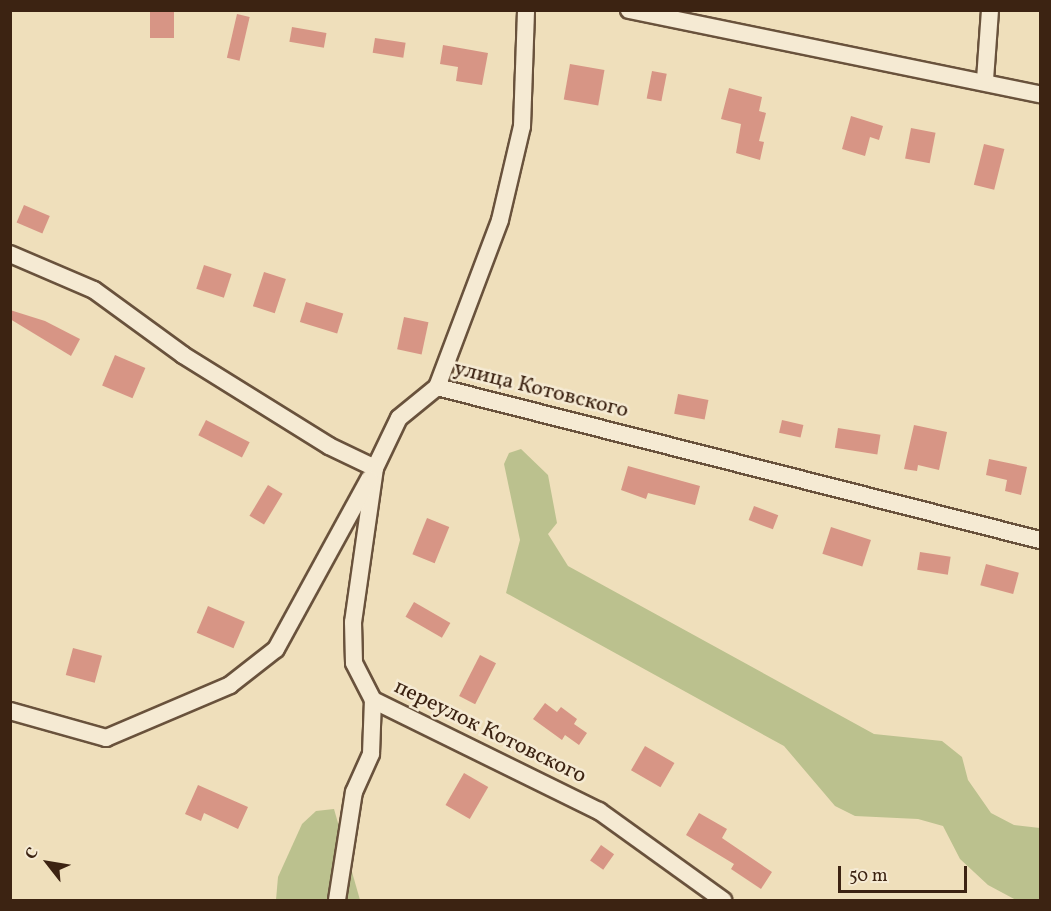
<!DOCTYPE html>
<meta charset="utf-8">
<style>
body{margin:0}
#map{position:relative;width:1051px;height:911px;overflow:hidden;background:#efdfbb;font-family:Vollkorn,serif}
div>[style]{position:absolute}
.green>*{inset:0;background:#bbc18e}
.building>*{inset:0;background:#d79585;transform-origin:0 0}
.roads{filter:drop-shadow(2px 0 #69523c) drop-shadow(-2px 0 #69523c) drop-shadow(0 2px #69523c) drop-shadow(0 -2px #69523c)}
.minor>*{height:16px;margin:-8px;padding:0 8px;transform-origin:8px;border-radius:8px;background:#f5ead3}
span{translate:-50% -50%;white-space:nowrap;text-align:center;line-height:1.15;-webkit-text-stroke:5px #f5ead3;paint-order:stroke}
.street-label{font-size:22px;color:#3c2312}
.frame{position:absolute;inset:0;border:12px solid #3c2312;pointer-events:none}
.north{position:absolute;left:18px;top:833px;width:60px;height:60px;-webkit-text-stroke:4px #f5ead3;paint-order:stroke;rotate:301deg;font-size:16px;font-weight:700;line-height:24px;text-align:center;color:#3c2312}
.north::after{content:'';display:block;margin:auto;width:21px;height:27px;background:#3c2312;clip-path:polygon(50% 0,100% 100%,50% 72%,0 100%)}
.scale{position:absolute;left:838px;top:866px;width:129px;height:27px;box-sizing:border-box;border:3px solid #3c2312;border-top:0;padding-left:8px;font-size:18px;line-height:21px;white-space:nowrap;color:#3c2312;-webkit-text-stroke:4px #f5ead3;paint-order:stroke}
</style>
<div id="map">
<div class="green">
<i style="clip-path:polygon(521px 449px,548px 475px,557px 523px,548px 534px,568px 566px,874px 734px,942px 741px,962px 757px,968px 780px,991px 813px,1014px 825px,1040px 828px,1040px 900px,1016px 900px,988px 885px,960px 859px,943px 826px,918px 819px,855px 816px,835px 806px,784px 746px,506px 593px,520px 540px,504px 464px,509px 453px)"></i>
<i style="clip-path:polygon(334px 809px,360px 900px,276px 900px,278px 877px,302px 824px,316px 811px)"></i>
</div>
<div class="building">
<i style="left:150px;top:10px;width:24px;height:28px"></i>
<i style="left:237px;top:14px;width:13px;height:45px;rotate:13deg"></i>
<i style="left:292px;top:27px;width:35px;height:15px;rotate:10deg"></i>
<i style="left:375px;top:38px;width:31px;height:15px;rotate:9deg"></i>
<i style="clip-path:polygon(443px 45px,488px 53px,482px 85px,456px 81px,458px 67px,440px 64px)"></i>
<i style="left:570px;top:64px;width:35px;height:36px;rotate:10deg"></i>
<i style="left:652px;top:71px;width:15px;height:28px;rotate:11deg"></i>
<i style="clip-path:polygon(729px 88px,762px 97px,759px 111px,766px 113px,759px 141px,764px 142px,760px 160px,736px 153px,741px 124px,721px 119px)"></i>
<i style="clip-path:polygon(851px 116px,883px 126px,879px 140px,870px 137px,865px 156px,842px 149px)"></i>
<i style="left:911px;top:128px;width:25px;height:31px;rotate:11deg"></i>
<i style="left:984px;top:144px;width:21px;height:42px;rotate:14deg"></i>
<i style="left:24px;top:205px;width:28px;height:19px;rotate:23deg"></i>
<i style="left:204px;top:265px;width:29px;height:25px;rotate:18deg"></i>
<i style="left:264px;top:272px;width:23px;height:36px;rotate:18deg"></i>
<i style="left:306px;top:302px;width:39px;height:21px;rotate:17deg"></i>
<i style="clip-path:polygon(10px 310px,45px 321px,80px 339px,71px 356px,10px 319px)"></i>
<i style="left:404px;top:317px;width:25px;height:33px;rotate:12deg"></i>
<i style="left:115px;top:355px;width:33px;height:33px;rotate:23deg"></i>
<i style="left:678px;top:394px;width:31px;height:20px;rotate:11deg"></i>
<i style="left:206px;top:420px;width:49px;height:17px;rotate:27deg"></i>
<i style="left:782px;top:420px;width:22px;height:13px;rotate:13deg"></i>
<i style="clip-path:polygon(914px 425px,947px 432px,939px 470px,918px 465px,917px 471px,904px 469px)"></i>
<i style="left:838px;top:428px;width:43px;height:20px;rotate:9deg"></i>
<i style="clip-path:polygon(989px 459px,1027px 467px,1021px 495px,1005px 491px,1007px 480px,986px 475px)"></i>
<i style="clip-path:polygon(628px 466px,700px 486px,695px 505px,648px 493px,646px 499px,621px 490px)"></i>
<i style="left:268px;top:485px;width:17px;height:36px;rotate:31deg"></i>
<i style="left:754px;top:506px;width:26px;height:15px;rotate:21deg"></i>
<i style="left:427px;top:518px;width:24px;height:39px;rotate:22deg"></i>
<i style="left:831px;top:527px;width:42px;height:28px;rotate:18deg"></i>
<i style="left:920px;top:552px;width:31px;height:18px;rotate:9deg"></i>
<i style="left:986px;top:564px;width:34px;height:22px;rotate:15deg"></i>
<i style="left:414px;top:602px;width:42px;height:17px;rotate:30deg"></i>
<i style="left:208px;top:606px;width:40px;height:29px;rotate:23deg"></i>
<i style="left:73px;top:648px;width:30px;height:28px;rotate:15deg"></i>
<i style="left:480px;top:655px;width:18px;height:46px;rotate:27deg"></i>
<i style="clip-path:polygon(545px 703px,557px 712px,561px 707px,577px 719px,574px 724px,587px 733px,579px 745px,565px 735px,562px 740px,533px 719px)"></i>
<i style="left:645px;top:746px;width:34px;height:28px;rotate:30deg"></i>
<i style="left:464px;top:773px;width:28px;height:37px;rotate:30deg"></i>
<i style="clip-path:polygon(198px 785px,248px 807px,238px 829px,204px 813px,201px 821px,185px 814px)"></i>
<i style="clip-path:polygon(699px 813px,727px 829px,722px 838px,772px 872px,761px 889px,731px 869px,734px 864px,686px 835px)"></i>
<i style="left:601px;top:845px;width:16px;height:19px;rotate:35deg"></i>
</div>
<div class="roads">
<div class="minor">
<i style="left:629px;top:10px;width:419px;rotate:11.6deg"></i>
<i style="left:985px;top:80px;width:70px;rotate:-85.9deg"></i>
<i style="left:10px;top:254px;width:91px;rotate:23.2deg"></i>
<i style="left:94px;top:290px;width:110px;rotate:36.1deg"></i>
<i style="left:183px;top:355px;width:172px;rotate:31.9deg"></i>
<i style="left:329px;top:446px;width:51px;rotate:25.6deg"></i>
<i style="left:375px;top:468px;width:55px;rotate:-64.4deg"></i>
<i style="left:399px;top:418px;width:49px;rotate:-39.2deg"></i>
<i style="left:437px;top:387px;width:622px;rotate:14.24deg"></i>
<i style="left:437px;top:387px;width:178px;rotate:-69.3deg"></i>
<i style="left:500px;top:220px;width:97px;rotate:-76.8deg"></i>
<i style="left:522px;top:126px;width:116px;rotate:-88deg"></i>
<i style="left:375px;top:468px;width:156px;rotate:98.1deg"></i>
<i style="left:353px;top:622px;width:41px;rotate:88.6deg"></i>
<i style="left:354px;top:663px;width:42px;rotate:62.8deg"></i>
<i style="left:373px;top:700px;width:252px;rotate:26.2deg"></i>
<i style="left:599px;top:811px;width:153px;rotate:35.7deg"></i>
<i style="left:10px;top:711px;width:100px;rotate:15.7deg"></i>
<i style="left:106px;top:738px;width:135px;rotate:-23.1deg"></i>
<i style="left:230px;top:685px;width:58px;rotate:-38deg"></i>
<i style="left:276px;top:649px;width:194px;rotate:-61.3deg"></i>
<i style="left:337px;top:900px;width:109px;rotate:-81.1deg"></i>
<i style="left:354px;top:792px;width:42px;rotate:-65.9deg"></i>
<i style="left:371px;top:754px;width:54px;rotate:-87.9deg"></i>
</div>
</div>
<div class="street-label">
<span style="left:541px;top:390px;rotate:14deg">улица Котовского</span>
<span style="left:490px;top:732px;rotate:26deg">переулок Котовского</span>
</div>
<div class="frame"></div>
<div class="north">С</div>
<div class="scale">50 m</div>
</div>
